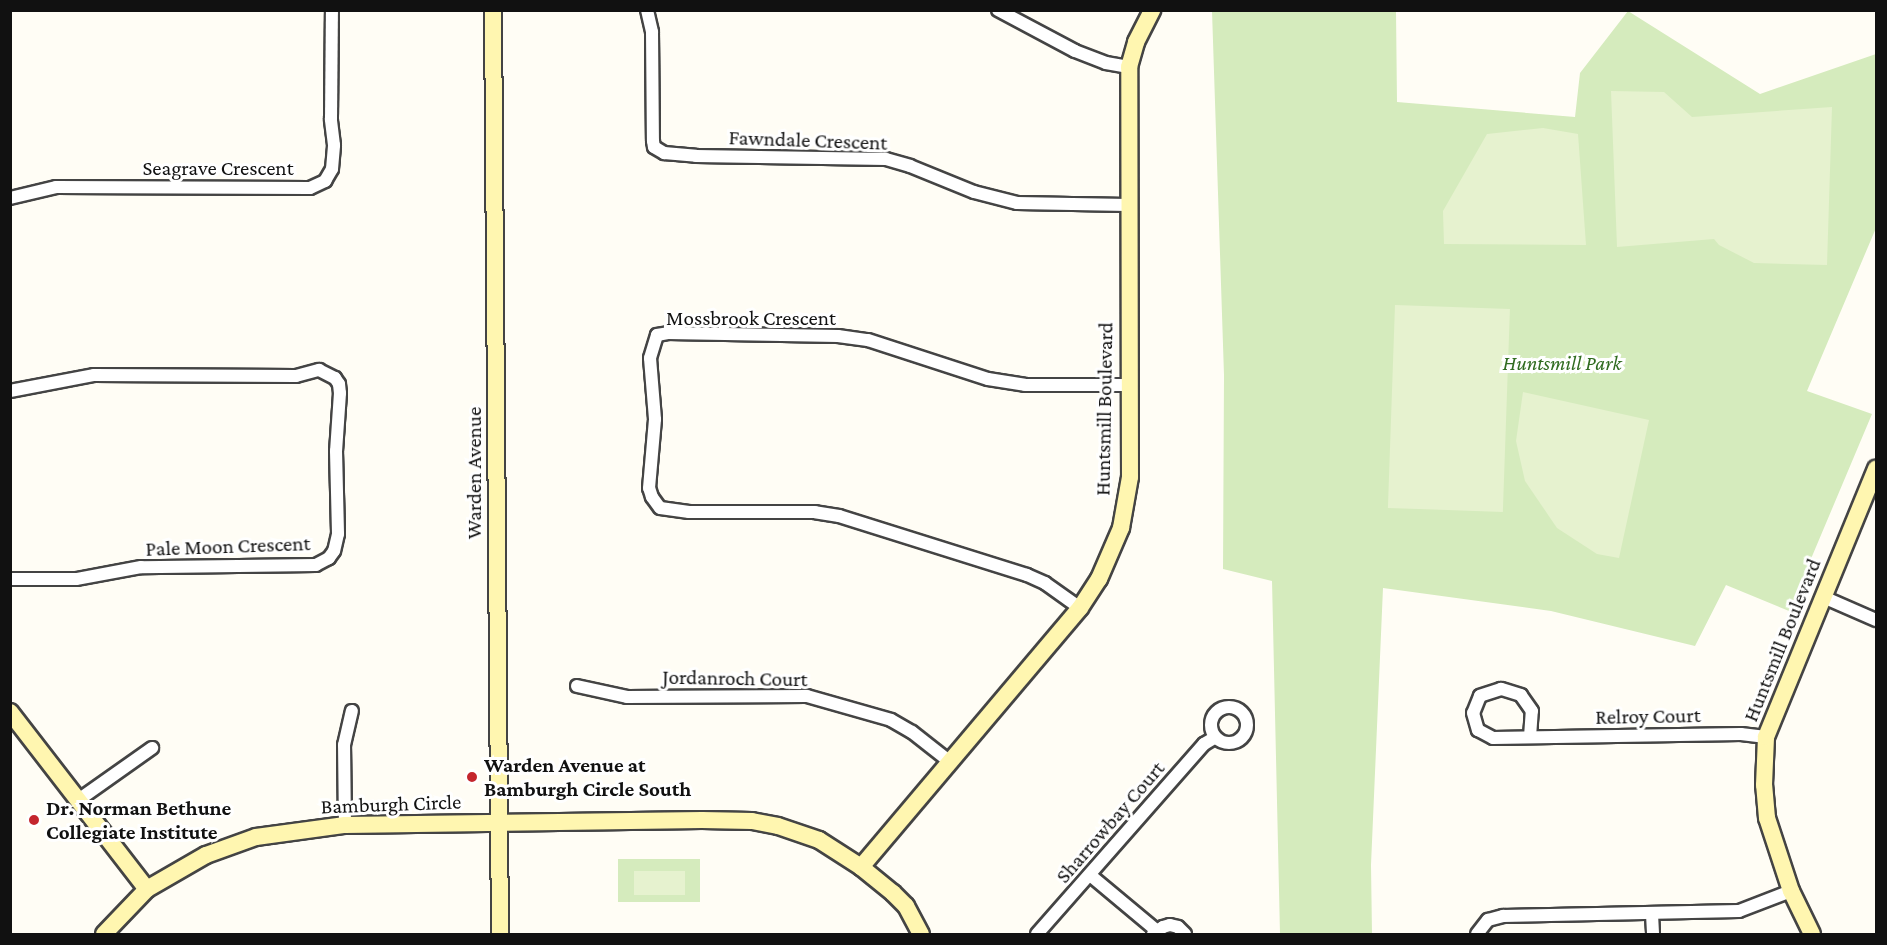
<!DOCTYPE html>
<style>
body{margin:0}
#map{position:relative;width:1887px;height:945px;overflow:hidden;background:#fffdf5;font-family:"Crimson Pro",serif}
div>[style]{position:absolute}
.green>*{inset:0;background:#d5ebbd;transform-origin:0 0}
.pitch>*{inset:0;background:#e6f2cf;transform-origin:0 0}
.roads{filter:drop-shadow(2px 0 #444) drop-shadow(-2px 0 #444) drop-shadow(0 2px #444) drop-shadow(0 -2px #444)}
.street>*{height:12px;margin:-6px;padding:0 6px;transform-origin:6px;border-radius:6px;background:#fff}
.street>.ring{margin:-6px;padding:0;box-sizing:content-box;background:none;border:12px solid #fff;border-radius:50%}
.secondary>*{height:16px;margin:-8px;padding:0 8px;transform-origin:8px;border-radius:8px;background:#fff6b0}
.dots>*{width:16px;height:16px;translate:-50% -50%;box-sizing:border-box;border:3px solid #fff;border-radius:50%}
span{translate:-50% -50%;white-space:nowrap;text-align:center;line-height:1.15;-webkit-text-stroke:6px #fff;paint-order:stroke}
.street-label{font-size:21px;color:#111}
.park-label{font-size:21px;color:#2f6b1f;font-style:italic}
.poi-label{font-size:21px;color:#111;font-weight:700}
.left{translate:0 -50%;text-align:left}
.frame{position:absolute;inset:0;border:12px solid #111;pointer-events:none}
</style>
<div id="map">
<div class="green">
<i style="clip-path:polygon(1212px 11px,1396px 11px,1397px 102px,1575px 117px,1580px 73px,1628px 11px,1760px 94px,1876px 54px,1876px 228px,1807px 391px,1872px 414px,1789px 611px,1726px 585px,1695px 646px,1551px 611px,1383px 588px,1371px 865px,1372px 934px,1280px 934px,1272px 581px,1223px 569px,1224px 375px)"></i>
<i style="left:700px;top:859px;width:43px;height:82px;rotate:90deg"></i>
</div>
<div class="pitch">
<i style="clip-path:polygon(1611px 91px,1664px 92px,1692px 117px,1832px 107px,1827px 265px,1754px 263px,1719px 245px,1714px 239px,1617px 247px)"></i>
<i style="clip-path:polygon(1543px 128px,1578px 134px,1586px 245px,1444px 244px,1443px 211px,1487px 134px)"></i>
<i style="left:1395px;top:305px;width:115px;height:203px;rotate:2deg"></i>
<i style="clip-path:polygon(1523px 392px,1649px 420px,1619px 558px,1597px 554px,1557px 528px,1525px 481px,1516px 441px)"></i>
<i style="left:634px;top:871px;width:51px;height:24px"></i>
</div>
<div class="roads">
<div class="street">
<i style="left:647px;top:10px;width:23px;rotate:77deg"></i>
<i style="left:652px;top:32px;width:109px;rotate:89.5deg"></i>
<i style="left:653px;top:141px;width:6px;rotate:81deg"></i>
<i style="left:654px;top:147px;width:12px;rotate:31deg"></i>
<i style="left:664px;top:153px;width:32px;rotate:5deg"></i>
<i style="left:696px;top:156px;width:190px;rotate:0.9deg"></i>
<i style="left:886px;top:159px;width:25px;rotate:16deg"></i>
<i style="left:910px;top:166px;width:69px;rotate:22.1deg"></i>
<i style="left:974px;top:192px;width:44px;rotate:14.3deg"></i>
<i style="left:1017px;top:203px;width:111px;rotate:1deg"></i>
<i style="left:998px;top:10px;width:87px;rotate:28deg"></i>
<i style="left:1075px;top:51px;width:33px;rotate:21deg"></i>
<i style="left:1106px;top:63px;width:23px;rotate:10deg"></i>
<i style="left:10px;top:198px;width:47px;rotate:-13.4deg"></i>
<i style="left:56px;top:187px;width:254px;rotate:0.2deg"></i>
<i style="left:310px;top:188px;width:17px;rotate:-25deg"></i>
<i style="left:325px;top:181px;width:14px;rotate:-60deg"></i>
<i style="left:332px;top:169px;width:24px;rotate:-85deg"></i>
<i style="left:334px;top:145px;width:26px;rotate:-97deg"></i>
<i style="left:331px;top:119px;width:109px;rotate:-89.5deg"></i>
<i style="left:10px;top:391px;width:86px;rotate:-10.8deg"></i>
<i style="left:94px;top:375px;width:202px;rotate:0.3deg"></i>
<i style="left:296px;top:376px;width:24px;rotate:-15deg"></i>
<i style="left:319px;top:370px;width:18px;rotate:27deg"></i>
<i style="left:335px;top:378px;width:7px;rotate:56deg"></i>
<i style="left:339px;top:384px;width:9px;rotate:84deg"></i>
<i style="left:340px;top:393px;width:58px;rotate:93.9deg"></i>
<i style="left:336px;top:451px;width:83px;rotate:88.6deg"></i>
<i style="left:338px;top:534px;width:17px;rotate:103deg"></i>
<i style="left:334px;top:551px;width:9px;rotate:126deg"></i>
<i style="left:329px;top:558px;width:15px;rotate:152deg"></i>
<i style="left:316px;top:565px;width:175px;rotate:179.3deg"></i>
<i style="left:141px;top:567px;width:66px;rotate:169.5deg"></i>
<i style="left:76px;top:579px;width:66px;rotate:180deg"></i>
<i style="left:1823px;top:597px;width:58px;rotate:23.5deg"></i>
<i style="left:1080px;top:608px;width:43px;rotate:-144.5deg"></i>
<i style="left:1045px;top:583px;width:20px;rotate:-156deg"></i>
<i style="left:1027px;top:575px;width:197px;rotate:-162.6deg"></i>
<i style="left:839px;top:516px;width:24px;rotate:-171deg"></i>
<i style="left:815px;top:512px;width:126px;rotate:180deg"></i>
<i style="left:689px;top:512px;width:29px;rotate:-172deg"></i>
<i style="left:660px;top:508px;width:14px;rotate:-126deg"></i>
<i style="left:652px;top:497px;width:9px;rotate:-108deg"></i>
<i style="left:649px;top:488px;width:69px;rotate:-85deg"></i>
<i style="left:655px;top:419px;width:61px;rotate:-94.7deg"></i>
<i style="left:650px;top:358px;width:24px;rotate:-73deg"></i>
<i style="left:657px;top:335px;width:11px;rotate:-10deg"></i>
<i style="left:668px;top:333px;width:170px;rotate:1deg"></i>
<i style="left:838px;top:336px;width:30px;rotate:8deg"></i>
<i style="left:868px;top:340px;width:126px;rotate:18deg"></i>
<i style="left:988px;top:379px;width:37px;rotate:9deg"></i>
<i style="left:1025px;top:385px;width:105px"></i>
<i style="left:577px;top:686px;width:51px;rotate:12.4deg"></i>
<i style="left:627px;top:697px;width:180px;rotate:-0.3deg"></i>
<i style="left:807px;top:696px;width:87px;rotate:15.9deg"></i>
<i style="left:891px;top:720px;width:24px;rotate:30deg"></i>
<i style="left:912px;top:732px;width:47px;rotate:38.1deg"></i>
<i class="ring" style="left:1211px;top:707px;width:24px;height:24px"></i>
<i style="left:1530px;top:737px;width:26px;rotate:-86deg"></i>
<i style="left:1532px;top:711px;width:19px;rotate:-125deg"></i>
<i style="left:1521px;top:695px;width:21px;rotate:-163deg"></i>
<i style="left:1501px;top:689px;width:22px;rotate:162deg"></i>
<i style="left:1480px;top:696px;width:18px;rotate:112deg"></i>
<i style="left:1473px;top:713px;width:18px;rotate:74deg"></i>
<i style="left:1478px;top:730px;width:17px;rotate:28deg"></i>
<i style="left:1493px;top:738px;width:248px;rotate:-0.9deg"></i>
<i style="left:1741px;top:734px;width:25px;rotate:7deg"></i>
<i style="left:77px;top:801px;width:92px;rotate:-35.2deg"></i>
<i style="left:345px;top:825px;width:80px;rotate:-90.7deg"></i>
<i style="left:344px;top:745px;width:35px;rotate:-77deg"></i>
<i style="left:1090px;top:875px;width:86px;rotate:39.8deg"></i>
<i style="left:1652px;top:914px;width:20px;rotate:87deg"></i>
<i style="left:1037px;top:934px;width:253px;rotate:-48.7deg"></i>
<i style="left:1204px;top:744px;width:12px;rotate:-31deg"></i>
<i style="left:1153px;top:934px;width:12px;rotate:-35deg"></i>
<i style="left:1163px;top:927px;width:7px;rotate:-16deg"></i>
<i style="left:1170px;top:925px;width:8px;rotate:14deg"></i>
<i style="left:1178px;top:927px;width:10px;rotate:45deg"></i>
<i style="left:1477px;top:934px;width:18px;rotate:-52deg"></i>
<i style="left:1488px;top:920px;width:16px;rotate:-15deg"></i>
<i style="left:1503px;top:916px;width:236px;rotate:-1.2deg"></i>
<i style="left:1739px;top:911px;width:56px;rotate:-21deg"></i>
</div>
<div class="secondary">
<i style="left:493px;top:10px;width:924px;rotate:89.57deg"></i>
<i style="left:10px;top:712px;width:224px;rotate:52.3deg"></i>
<i style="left:861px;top:867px;width:339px;rotate:-49.8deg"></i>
<i style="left:1080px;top:608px;width:35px;rotate:-57deg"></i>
<i style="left:1099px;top:579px;width:56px;rotate:-66.7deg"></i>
<i style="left:1121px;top:528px;width:52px;rotate:-80deg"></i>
<i style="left:1130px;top:477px;width:410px;rotate:-90.1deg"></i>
<i style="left:1129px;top:67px;width:26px;rotate:-74deg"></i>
<i style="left:1136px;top:42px;width:36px;rotate:-63deg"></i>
<i style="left:104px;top:934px;width:62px;rotate:-46.3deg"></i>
<i style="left:147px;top:889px;width:68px;rotate:-30deg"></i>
<i style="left:206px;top:855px;width:53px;rotate:-19.8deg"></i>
<i style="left:256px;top:837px;width:90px;rotate:-7.7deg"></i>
<i style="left:345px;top:825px;width:357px;rotate:-0.8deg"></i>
<i style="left:702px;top:820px;width:50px;rotate:1.1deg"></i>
<i style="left:752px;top:821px;width:26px;rotate:11deg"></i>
<i style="left:778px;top:826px;width:43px;rotate:18.9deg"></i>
<i style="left:819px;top:840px;width:50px;rotate:32.7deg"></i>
<i style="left:861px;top:867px;width:41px;rotate:39.1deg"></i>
<i style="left:893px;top:893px;width:18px;rotate:45deg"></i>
<i style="left:906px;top:906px;width:32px;rotate:62deg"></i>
<i style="left:1812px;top:934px;width:48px;rotate:-116deg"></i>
<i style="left:1791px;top:891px;width:77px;rotate:-108.2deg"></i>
<i style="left:1767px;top:818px;width:33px;rotate:-95deg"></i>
<i style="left:1764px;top:785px;width:48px;rotate:-87.6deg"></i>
<i style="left:1766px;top:737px;width:290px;rotate:-67.7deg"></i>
</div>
</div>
<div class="dots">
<i style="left:472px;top:777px;background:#c4262e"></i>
<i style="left:34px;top:820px;background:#c4262e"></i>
</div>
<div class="street-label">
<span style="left:808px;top:140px;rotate:2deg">Fawndale Crescent</span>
<span style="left:218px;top:168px">Seagrave Crescent</span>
<span style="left:751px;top:318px">Mossbrook Crescent</span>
<span style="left:1104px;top:409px;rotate:-89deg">Huntsmill Boulevard</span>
<span style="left:474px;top:473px;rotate:-90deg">Warden Avenue</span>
<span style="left:228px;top:546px;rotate:-2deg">Pale Moon Crescent</span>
<span style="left:1782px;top:640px;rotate:-68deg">Huntsmill Boulevard</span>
<span style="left:735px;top:678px;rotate:1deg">Jordanroch Court</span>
<span style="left:1648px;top:716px;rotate:-1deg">Relroy Court</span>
<span style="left:391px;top:804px;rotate:-2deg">Bamburgh Circle</span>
<span style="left:1110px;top:822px;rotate:-49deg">Sharrowbay Court</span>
</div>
<div class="park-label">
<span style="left:1562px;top:363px">Huntsmill Park</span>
</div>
<div class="poi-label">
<span class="left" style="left:484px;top:777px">Warden Avenue at<br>Bamburgh Circle South</span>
<span class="left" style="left:46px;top:820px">Dr. Norman Bethune<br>Collegiate Institute</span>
</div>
<div class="frame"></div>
</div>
